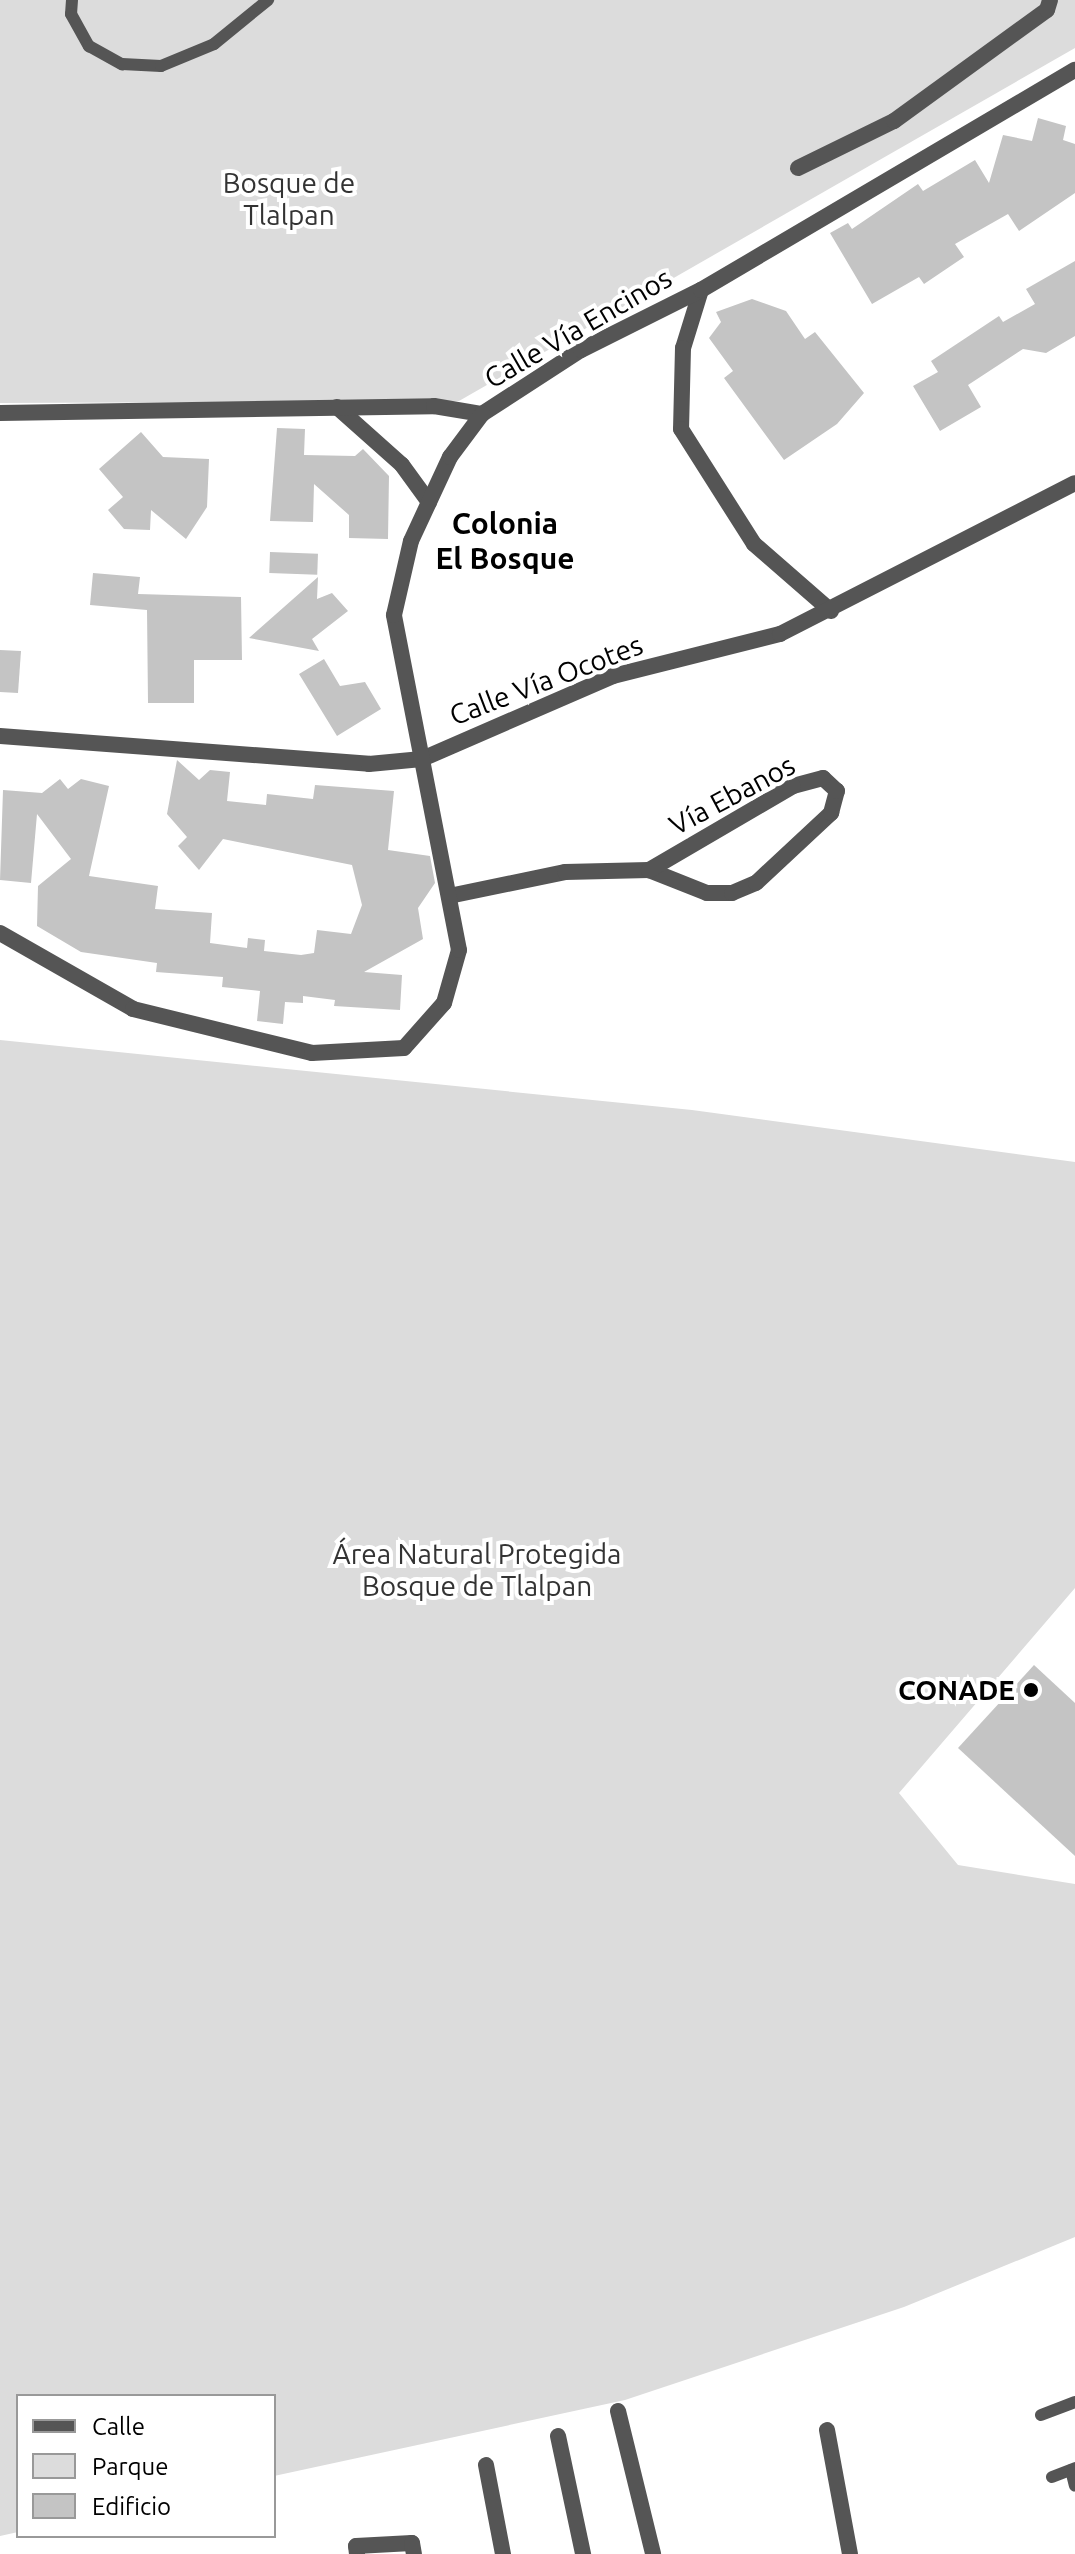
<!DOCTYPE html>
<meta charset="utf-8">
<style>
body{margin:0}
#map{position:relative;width:1075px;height:2554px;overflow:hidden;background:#fff;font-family:Ubuntu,sans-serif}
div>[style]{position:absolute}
.green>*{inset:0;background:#dcdcdc}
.building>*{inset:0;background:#c4c4c4;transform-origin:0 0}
.lane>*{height:12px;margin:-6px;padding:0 6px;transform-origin:6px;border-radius:6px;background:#555}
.street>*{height:16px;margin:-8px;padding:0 8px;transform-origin:8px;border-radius:8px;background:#555}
.dots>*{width:22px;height:22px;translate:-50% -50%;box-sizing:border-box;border:4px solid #fff;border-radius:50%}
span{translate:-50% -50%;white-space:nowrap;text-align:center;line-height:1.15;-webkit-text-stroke:8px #fff;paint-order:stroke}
.park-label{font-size:28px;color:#333}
.street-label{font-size:28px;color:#000}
.poi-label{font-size:28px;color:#000;font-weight:700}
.right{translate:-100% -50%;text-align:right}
.neighbourhood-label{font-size:30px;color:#000;font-weight:700}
.legend{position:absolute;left:16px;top:2394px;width:260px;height:144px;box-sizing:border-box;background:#fff;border:2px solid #999;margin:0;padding:10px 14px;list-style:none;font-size:24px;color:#000}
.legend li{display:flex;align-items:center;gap:16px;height:40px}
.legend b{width:40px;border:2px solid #999}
</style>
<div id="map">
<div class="green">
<i style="clip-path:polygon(0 0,1075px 0,1075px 48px,459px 401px,0 403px)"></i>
<i style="clip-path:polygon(0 1040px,692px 1110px,1075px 1162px,1075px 1588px,899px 1793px,958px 1865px,1075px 1884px,1075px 2237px,904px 2307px,625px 2400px,274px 2476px,274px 2396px,18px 2396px,18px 2532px,0 2536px)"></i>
</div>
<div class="building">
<i style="clip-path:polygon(1038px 118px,1066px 126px,1063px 140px,1075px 144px,1075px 193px,1019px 231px,1008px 214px,955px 244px,964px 257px,924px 284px,919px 277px,872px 304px,830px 233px,848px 223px,852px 229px,918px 184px,923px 191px,975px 160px,989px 183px,1003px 135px,1032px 141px)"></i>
<i style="clip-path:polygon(1075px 261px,1075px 336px,1046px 353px,1023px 349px,968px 385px,981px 407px,940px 431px,913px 386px,938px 372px,931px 361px,999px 316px,1003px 322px,1035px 304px,1026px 289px)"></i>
<i style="clip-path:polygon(752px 299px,786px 311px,805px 339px,815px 332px,864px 393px,837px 424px,784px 460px,724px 378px,733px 371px,709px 338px,721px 322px,716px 312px)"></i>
<i style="clip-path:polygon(277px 428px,305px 429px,304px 455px,355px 456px,363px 449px,389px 476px,388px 539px,349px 538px,349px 515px,314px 484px,313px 522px,270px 521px)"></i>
<i style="clip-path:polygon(141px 432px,163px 457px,209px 459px,207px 507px,186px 539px,151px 510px,150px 530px,124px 529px,108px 510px,123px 497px,99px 469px)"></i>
<i style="left:270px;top:552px;width:48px;height:21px;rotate:2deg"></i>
<i style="clip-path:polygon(93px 573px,140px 577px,138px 594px,241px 597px,242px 660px,194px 660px,194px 703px,148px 703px,147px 610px,90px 605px)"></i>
<i style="clip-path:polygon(318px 577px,317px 599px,332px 593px,348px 611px,312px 639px,319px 651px,249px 638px)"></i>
<i style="clip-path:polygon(0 650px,21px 651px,18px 693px,0 692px)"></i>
<i style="clip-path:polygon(324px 659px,340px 686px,365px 682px,381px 709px,337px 736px,299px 674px)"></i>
<i style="clip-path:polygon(177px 760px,199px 780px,210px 770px,230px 772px,227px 801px,266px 805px,267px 794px,313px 799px,315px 785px,394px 791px,388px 850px,430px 856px,435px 883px,418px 908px,423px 939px,364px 972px,402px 975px,400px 1010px,334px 1006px,335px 1000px,303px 996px,303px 1003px,285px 1002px,283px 1024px,257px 1021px,260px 991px,222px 987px,223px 977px,156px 972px,157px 963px,81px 952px,37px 926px,38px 886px,71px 859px,37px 814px,31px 883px,0 880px,3px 790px,42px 793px,60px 779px,68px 789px,81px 779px,109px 786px,89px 876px,158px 886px,155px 909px,212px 913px,210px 943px,247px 948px,248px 938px,265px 940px,264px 951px,301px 955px,314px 953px,317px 930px,351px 934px,362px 905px,352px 865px,223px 839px,199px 870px,178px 846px,187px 837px,167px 814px)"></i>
<i style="clip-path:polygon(1034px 1665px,1075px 1703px,1075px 1856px,958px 1748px)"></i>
</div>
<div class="lane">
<i style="left:72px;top:0;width:14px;rotate:94deg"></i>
<i style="left:71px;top:14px;width:37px;rotate:61deg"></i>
<i style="left:89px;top:46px;width:38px;rotate:29deg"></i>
<i style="left:122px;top:64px;width:39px;rotate:3deg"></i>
<i style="left:161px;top:66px;width:57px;rotate:-22.5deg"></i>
<i style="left:214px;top:44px;width:70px;rotate:-39.2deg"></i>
<i style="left:1041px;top:2415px;width:36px;rotate:-21deg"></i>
<i style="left:1071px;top:2470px;width:16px;rotate:76deg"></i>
<i style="left:1052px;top:2477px;width:25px;rotate:-21deg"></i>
</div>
<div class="street">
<i style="left:798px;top:168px;width:107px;rotate:-26.1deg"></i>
<i style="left:894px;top:121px;width:189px;rotate:-36deg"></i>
<i style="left:1047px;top:10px;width:10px;rotate:-73deg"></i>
<i style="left:701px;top:290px;width:61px;rotate:107.2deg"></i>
<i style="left:683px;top:348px;width:81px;rotate:91.4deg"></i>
<i style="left:681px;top:429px;width:136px;rotate:57.6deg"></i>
<i style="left:754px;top:544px;width:102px;rotate:41deg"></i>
<i style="left:337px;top:407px;width:87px;rotate:41.7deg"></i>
<i style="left:402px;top:465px;width:46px;rotate:53.9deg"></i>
<i style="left:0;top:413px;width:434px;rotate:-0.9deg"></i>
<i style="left:434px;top:406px;width:49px;rotate:9.5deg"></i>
<i style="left:482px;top:414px;width:118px;rotate:-32.9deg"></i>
<i style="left:581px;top:350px;width:134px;rotate:-26.6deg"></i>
<i style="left:701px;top:290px;width:434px;rotate:-30.5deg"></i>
<i style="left:0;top:736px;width:370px;rotate:4.3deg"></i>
<i style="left:369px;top:764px;width:53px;rotate:-5.4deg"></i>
<i style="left:422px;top:759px;width:208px;rotate:-23.5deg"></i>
<i style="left:613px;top:676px;width:172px;rotate:-14.1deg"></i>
<i style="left:780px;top:634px;width:331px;rotate:-27.1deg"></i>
<i style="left:454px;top:895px;width:113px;rotate:-11.7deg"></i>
<i style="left:565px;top:872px;width:84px;rotate:-1.4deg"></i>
<i style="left:649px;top:870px;width:62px;rotate:21.6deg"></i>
<i style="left:707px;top:893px;width:25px"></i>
<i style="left:732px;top:893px;width:26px;rotate:-23deg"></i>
<i style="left:756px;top:883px;width:103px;rotate:-43deg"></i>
<i style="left:831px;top:813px;width:23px;rotate:-75deg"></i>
<i style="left:837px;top:791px;width:19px;rotate:-137deg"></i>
<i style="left:823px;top:778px;width:31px;rotate:165deg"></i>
<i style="left:793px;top:786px;width:167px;rotate:149.7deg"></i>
<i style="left:0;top:933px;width:153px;rotate:29.7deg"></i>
<i style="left:133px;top:1009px;width:184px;rotate:13.8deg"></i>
<i style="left:312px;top:1053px;width:92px;rotate:-3.1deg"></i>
<i style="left:404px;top:1048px;width:60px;rotate:-48.4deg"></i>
<i style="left:444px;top:1003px;width:55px;rotate:-74.2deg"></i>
<i style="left:459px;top:950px;width:341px;rotate:-101deg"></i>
<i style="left:394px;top:615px;width:76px;rotate:-77.1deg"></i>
<i style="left:411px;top:541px;width:93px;rotate:-65.1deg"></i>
<i style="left:450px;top:457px;width:54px;rotate:-53.3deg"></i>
<i style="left:618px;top:2411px;width:147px;rotate:76.2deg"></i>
<i style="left:827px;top:2430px;width:126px;rotate:79.5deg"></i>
<i style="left:558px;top:2436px;width:121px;rotate:78deg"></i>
<i style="left:486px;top:2465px;width:91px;rotate:79.2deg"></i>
<i style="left:357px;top:2554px;width:8px;rotate:-97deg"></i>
<i style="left:356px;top:2546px;width:56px;rotate:-3.1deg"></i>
<i style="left:412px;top:2543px;width:11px;rotate:80deg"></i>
</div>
<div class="dots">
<i style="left:1031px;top:1690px;background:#000"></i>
</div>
<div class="park-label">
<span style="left:289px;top:199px">Bosque de<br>Tlalpan</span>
<span style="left:477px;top:1570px">Área Natural Protegida<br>Bosque de Tlalpan</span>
</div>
<div class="street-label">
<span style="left:578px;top:328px;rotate:-30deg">Calle Vía Encinos</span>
<span style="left:546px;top:680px;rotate:-21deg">Calle Vía Ocotes</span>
<span style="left:732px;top:795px;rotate:-28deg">Vía Ebanos</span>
</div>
<div class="poi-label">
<span class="right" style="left:1015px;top:1690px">CONADE</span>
</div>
<div class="neighbourhood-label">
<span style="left:505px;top:540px">Colonia<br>El Bosque</span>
</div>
<ul class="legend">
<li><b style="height:10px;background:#555"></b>Calle</li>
<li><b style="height:22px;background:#dcdcdc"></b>Parque</li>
<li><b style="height:22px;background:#c4c4c4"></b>Edificio</li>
</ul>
</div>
